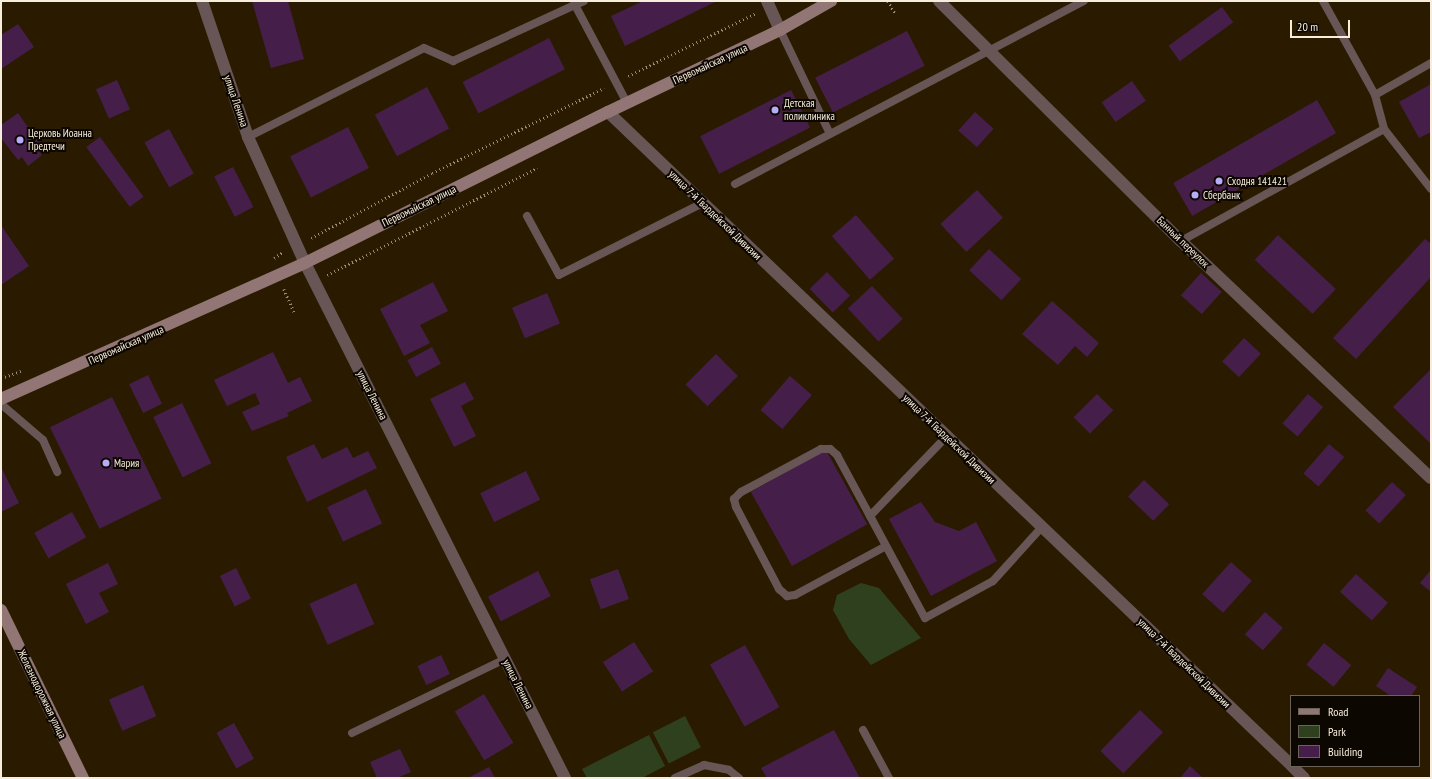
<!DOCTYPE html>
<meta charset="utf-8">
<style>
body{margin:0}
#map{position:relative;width:1432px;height:779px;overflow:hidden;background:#2a1b00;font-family:"PT Sans Narrow",sans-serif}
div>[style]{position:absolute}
.green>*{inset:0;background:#2f401e;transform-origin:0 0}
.building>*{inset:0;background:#451f4a;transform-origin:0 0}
.path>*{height:2.5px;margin-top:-1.25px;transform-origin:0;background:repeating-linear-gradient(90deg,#988c76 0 1px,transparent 0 4px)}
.lane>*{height:8px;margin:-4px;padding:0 4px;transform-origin:4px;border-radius:4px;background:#675655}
.street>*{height:12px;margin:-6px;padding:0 6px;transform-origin:6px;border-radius:6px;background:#675655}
.secondary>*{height:12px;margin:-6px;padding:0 6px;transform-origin:6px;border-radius:6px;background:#917675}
.dots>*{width:11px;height:11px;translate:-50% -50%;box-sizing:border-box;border:2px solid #0d0701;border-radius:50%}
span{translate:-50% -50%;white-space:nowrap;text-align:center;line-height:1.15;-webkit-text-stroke:4px #0d0701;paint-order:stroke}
.street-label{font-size:11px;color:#f7eddc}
.poi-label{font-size:11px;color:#f7eddc}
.left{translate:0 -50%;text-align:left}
.frame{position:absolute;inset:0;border:2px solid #f7eddc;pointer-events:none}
.legend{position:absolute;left:1290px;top:695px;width:130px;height:72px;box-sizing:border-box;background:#0d0701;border:1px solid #6b6359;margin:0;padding:5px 7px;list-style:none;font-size:12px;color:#f7eddc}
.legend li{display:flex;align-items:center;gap:8px;height:20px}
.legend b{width:20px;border:1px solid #6b6359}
.scale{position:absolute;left:1290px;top:20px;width:60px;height:18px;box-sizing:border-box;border:2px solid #f7eddc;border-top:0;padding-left:5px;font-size:12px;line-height:14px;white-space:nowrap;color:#f7eddc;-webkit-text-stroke:3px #0d0701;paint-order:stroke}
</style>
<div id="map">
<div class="green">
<i style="clip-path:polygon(861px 583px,879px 588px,921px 638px,871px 665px,849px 639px,833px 610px,837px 595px)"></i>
<i style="left:685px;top:716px;width:35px;height:36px;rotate:63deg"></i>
<i style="clip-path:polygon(649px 735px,665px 766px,642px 778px,587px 778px,582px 769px)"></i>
</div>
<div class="building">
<i style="clip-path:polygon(252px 1px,288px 1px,304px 59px,271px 68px)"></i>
<i style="clip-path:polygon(643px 1px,717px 1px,625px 46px,611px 16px)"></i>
<i style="left:1222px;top:7px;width:19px;height:66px;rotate:54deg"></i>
<i style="clip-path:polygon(18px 24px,34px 47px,1px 69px,1px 35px)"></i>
<i style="left:907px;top:31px;width:39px;height:103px;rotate:63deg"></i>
<i style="left:549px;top:38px;width:35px;height:97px;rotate:63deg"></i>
<i style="left:117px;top:80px;width:32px;height:23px;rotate:66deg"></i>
<i style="left:1132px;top:81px;width:24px;height:37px;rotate:55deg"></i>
<i style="clip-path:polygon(1431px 84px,1431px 132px,1419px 138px,1399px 102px)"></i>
<i style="left:427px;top:87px;width:47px;height:59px;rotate:62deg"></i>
<i style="left:791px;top:90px;width:42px;height:102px;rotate:63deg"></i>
<i style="left:1317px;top:100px;width:38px;height:166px;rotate:60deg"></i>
<i style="left:975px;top:112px;width:25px;height:25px;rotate:42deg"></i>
<i style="clip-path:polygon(18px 113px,39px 143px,35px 146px,42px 155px,28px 166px,22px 157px,18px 160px,1px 138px,1px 125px)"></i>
<i style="left:348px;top:127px;width:46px;height:65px;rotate:63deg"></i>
<i style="left:169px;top:129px;width:51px;height:28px;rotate:61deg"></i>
<i style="left:100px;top:137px;width:74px;height:17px;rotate:54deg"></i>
<i style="left:233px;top:167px;width:45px;height:21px;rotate:63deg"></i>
<i style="left:977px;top:190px;width:38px;height:50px;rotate:47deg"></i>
<i style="left:856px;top:215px;width:58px;height:32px;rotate:49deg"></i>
<i style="clip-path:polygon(1px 225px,29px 266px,1px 285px)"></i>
<i style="left:1278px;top:235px;width:79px;height:34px;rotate:43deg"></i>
<i style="clip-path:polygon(1425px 239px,1431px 244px,1431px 277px,1356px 359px,1333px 338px)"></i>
<i style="left:989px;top:249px;width:44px;height:29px;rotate:43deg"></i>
<i style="left:827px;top:272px;width:33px;height:24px;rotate:46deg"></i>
<i style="left:1201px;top:273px;width:28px;height:30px;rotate:42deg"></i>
<i style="clip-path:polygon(433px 282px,448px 311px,420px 325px,430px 343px,404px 356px,380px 309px)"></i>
<i style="left:872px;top:286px;width:45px;height:33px;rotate:47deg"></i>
<i style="left:547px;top:293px;width:33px;height:38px;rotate:67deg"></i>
<i style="clip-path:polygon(1052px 301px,1099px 343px,1087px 357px,1075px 346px,1058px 365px,1022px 334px)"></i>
<i style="left:1244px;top:338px;width:23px;height:32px;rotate:43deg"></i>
<i style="left:432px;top:347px;width:19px;height:28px;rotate:62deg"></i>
<i style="clip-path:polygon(273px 352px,288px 383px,300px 377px,312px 401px,287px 413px,289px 416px,252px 431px,242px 412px,260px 404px,255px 393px,227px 406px,214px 380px)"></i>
<i style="left:716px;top:354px;width:31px;height:43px;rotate:45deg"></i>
<i style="clip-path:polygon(1431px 369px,1431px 444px,1393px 407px)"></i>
<i style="left:148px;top:375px;width:32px;height:21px;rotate:64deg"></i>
<i style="left:790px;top:376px;width:29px;height:45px;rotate:41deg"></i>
<i style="clip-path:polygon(465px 382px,474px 399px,461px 406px,476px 436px,454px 447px,430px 399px)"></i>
<i style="left:1097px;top:394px;width:23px;height:33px;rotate:45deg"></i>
<i style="left:1308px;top:394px;width:20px;height:39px;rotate:41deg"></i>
<i style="left:112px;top:397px;width:113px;height:69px;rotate:64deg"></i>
<i style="left:182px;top:403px;width:67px;height:32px;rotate:64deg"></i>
<i style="clip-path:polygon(314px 444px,322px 459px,347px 447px,353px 458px,368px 451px,377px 468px,307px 502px,286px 457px)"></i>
<i style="left:1329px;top:444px;width:20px;height:39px;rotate:41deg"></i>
<i style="left:826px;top:450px;width:85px;height:86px;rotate:61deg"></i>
<i style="clip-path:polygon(1px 467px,19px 503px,1px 512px)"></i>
<i style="left:526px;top:471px;width:32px;height:51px;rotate:64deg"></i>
<i style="left:1144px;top:480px;width:35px;height:23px;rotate:44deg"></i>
<i style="left:1392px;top:482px;width:19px;height:39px;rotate:43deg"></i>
<i style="left:366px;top:489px;width:38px;height:43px;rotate:65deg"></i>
<i style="clip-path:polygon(921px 502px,935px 522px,959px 531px,976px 522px,997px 561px,931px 596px,889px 519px)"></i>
<i style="left:72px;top:512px;width:29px;height:43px;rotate:61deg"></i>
<i style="left:1231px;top:562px;width:28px;height:43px;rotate:42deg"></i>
<i style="clip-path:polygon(108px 563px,118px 584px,99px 593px,109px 612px,86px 624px,66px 584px)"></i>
<i style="left:236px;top:568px;width:34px;height:18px;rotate:64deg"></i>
<i style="left:618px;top:569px;width:32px;height:30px;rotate:70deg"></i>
<i style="clip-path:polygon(1431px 570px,1431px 592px,1420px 583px)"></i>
<i style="left:538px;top:571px;width:28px;height:56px;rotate:63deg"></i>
<i style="left:1356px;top:574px;width:43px;height:24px;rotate:42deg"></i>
<i style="left:356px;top:583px;width:45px;height:51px;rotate:66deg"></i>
<i style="left:1265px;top:612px;width:24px;height:30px;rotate:42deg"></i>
<i style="left:634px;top:642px;width:35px;height:37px;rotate:57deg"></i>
<i style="left:1324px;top:643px;width:35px;height:28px;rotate:39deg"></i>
<i style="left:745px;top:645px;width:71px;height:40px;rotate:61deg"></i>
<i style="left:441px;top:655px;width:21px;height:26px;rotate:65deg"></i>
<i style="clip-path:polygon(1388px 668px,1417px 687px,1411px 696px,1391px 696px,1376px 686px)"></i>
<i style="left:143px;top:685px;width:34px;height:37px;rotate:67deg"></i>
<i style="left:484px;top:694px;width:57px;height:34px;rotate:59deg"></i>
<i style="left:1140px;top:710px;width:32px;height:57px;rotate:44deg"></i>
<i style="left:234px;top:723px;width:41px;height:20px;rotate:61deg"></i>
<i style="clip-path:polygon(834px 730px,860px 778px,767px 778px,761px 768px)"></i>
<i style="clip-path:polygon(400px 749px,411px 772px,397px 778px,377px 778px,370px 762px)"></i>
<i style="clip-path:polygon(1190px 766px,1203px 778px,1180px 778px)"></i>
<i style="clip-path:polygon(489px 767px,495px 778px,468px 778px)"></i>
</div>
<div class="path">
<i style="left:888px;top:1px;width:14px;rotate:60deg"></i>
<i style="left:628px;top:76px;width:143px;rotate:-26.2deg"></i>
<i style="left:311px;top:238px;width:137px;rotate:-28.2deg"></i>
<i style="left:432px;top:173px;width:192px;rotate:-26.3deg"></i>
<i style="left:274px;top:258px;width:11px;rotate:-34deg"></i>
<i style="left:327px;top:275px;width:236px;rotate:-27deg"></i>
<i style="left:284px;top:289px;width:27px;rotate:66deg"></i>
<i style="left:1px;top:378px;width:21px;rotate:-19deg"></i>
</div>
<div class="lane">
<i style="left:584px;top:1px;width:10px;rotate:156deg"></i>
<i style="left:575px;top:5px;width:111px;rotate:62deg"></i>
<i style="left:1323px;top:1px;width:107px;rotate:61deg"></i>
<i style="left:1375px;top:95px;width:35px;rotate:75deg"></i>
<i style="left:1384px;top:129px;width:76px;rotate:51.9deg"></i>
<i style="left:780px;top:30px;width:115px;rotate:64.3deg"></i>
<i style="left:1375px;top:95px;width:64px;rotate:-29.7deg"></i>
<i style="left:248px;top:137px;width:197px;rotate:-26.8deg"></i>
<i style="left:424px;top:48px;width:32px;rotate:24deg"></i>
<i style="left:453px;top:61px;width:134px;rotate:-24.7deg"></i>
<i style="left:575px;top:5px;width:4px;rotate:-104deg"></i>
<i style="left:735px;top:184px;width:394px;rotate:-27.7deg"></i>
<i style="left:527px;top:216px;width:67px;rotate:61.5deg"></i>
<i style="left:559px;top:275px;width:161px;rotate:-26.6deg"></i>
<i style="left:1181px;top:241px;width:232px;rotate:-28.9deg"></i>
<i style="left:1px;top:404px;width:55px;rotate:40.6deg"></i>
<i style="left:43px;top:440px;width:35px;rotate:66deg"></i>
<i style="left:947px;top:436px;width:111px;rotate:133.9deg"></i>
<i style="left:870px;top:516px;width:116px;rotate:61.7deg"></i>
<i style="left:925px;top:618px;width:77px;rotate:-28.6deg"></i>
<i style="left:993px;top:581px;width:73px;rotate:-47.8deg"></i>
<i style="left:870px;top:516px;width:69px;rotate:-118.4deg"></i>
<i style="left:837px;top:455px;width:9px;rotate:-139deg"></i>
<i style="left:830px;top:449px;width:9px;rotate:180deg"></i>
<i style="left:821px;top:449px;width:91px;rotate:151.7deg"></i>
<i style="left:741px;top:492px;width:10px;rotate:135deg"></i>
<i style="left:734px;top:499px;width:8px;rotate:76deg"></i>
<i style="left:736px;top:507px;width:93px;rotate:62.3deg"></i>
<i style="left:779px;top:589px;width:11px;rotate:41deg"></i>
<i style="left:787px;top:596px;width:8px;rotate:-7deg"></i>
<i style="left:795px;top:595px;width:103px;rotate:-28.3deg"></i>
<i style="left:863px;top:730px;width:55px;rotate:61.6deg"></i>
<i style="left:352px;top:733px;width:170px;rotate:-25.8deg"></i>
<i style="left:675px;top:778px;width:32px;rotate:-24deg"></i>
<i style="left:704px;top:765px;width:25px;rotate:11deg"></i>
<i style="left:729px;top:770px;width:13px;rotate:39deg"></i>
</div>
<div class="street">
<i style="left:202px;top:1px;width:144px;rotate:71.3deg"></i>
<i style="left:248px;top:137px;width:138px;rotate:65.7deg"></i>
<i style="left:305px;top:263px;width:577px;rotate:63.21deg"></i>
<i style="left:767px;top:1px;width:32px;rotate:66deg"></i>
<i style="left:939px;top:1px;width:341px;rotate:44.8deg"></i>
<i style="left:1181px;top:241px;width:344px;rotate:43.5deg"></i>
<i style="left:608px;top:112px;width:945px;rotate:43.71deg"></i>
<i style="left:1292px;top:766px;width:17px;rotate:45deg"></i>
</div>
<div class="secondary">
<i style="left:1px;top:399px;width:333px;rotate:-24.1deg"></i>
<i style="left:305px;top:263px;width:339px;rotate:-26.5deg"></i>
<i style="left:608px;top:112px;width:191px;rotate:-25.5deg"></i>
<i style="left:780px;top:30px;width:59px;rotate:-29.6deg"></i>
<i style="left:1px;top:610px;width:187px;rotate:64deg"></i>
</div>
<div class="dots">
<i style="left:775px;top:110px;background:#b6acf8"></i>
<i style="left:20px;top:140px;background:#b6acf8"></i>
<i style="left:1219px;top:181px;background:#b6acf8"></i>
<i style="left:1195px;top:195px;background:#b6acf8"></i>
<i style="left:106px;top:463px;background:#b6acf8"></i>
</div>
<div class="street-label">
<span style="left:710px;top:64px;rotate:-25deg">Первомайская улица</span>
<span style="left:236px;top:101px;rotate:71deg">улица Ленина</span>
<span style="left:419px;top:206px;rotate:-26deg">Первомайская улица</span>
<span style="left:715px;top:215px;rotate:44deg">улица 7-й Гвардейской Дивизии</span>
<span style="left:1183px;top:242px;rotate:44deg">Банный переулок</span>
<span style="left:126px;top:345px;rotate:-24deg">Первомайская улица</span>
<span style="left:372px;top:395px;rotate:63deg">улица Ленина</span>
<span style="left:949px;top:439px;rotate:44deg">улица 7-й Гвардейской Дивизии</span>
<span style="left:1184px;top:663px;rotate:44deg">улица 7-й Гвардейской Дивизии</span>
<span style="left:518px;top:684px;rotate:63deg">улица Ленина</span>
<span style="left:42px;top:694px;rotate:64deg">Железнодорожная улица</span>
</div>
<div class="poi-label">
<span class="left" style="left:784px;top:110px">Детская<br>поликлиника</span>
<span class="left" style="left:28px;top:140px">Церковь Иоанна<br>Предтечи</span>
<span class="left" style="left:1227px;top:181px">Сходня 141421</span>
<span class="left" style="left:1203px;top:195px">Сбербанк</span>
<span class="left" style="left:114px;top:463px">Мария</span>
</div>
<div class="frame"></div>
<ul class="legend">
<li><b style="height:5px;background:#917675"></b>Road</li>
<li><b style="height:11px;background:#2f401e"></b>Park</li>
<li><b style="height:11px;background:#451f4a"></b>Building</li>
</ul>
<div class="scale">20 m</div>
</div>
